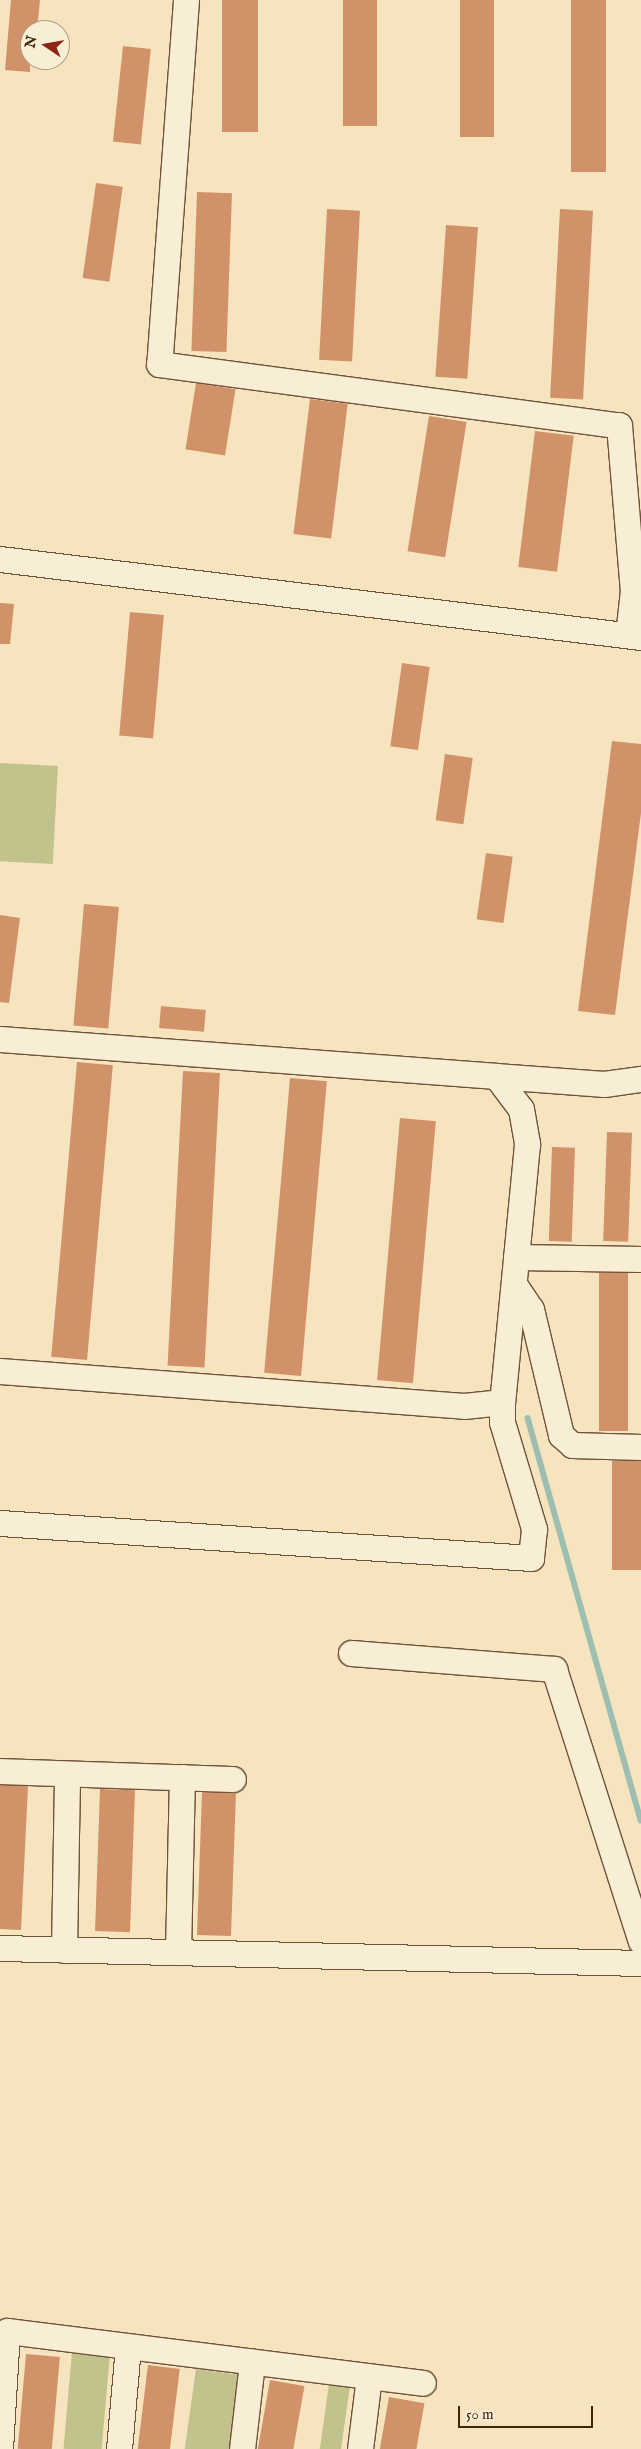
<!DOCTYPE html>
<style>
body{margin:0}
#map{position:relative;width:641px;height:2449px;overflow:hidden;background:#f5e4be;font-family:"IM FELL English",serif}
div>[style]{position:absolute}
.green>*{inset:0;background:#c2c28d;transform-origin:0 0}
.stream>*{height:5.5px;margin:-2.75px;padding:0 2.75px;transform-origin:2.75px;border-radius:2.75px;background:#9cbfb1}
.building>*{inset:0;background:#d19269;transform-origin:0 0}
.roads{filter:drop-shadow(1px 0 #6f5339) drop-shadow(-1px 0 #6f5339) drop-shadow(0 1px #6f5339) drop-shadow(0 -1px #6f5339)}
.minor>*{height:25px;margin:-12.5px;padding:0 12.5px;transform-origin:12.5px;border-radius:12.5px;background:#f8edd5}
span{translate:-50% -50%;white-space:nowrap;text-align:center;line-height:1.15;-webkit-text-stroke:4px #f8edd5;paint-order:stroke}
.north{position:absolute;left:20px;top:20px;width:50px;height:50px;box-sizing:border-box;background:#f8edd5;border:1px solid #af9c85;border-radius:50%;rotate:282deg;font-size:14px;font-weight:700;line-height:20px;text-align:center;color:#42230d}
.north::after{content:'';display:block;margin:auto;width:18px;height:22px;background:#8f2418;clip-path:polygon(50% 0,100% 100%,50% 72%,0 100%)}
.scale{position:absolute;left:458px;top:2406px;width:135px;height:22px;box-sizing:border-box;border:2px solid #42230d;border-top:0;padding-left:6px;font-size:15px;line-height:18px;white-space:nowrap;color:#42230d;-webkit-text-stroke:4px #f8edd5;paint-order:stroke}
</style>
<div id="map">
<div class="green">
<i style="left:0;top:763px;width:58px;height:98px;rotate:3deg"></i>
<i style="left:72px;top:2352px;width:38px;height:97px;rotate:5deg"></i>
<i style="left:196px;top:2369px;width:45px;height:81px;rotate:8deg"></i>
<i style="left:329px;top:2384px;width:21px;height:66px;rotate:8deg"></i>
</div>
<div class="stream">
<i style="left:528px;top:1418px;width:418px;rotate:74.3deg"></i>
</div>
<div class="building">
<i style="clip-path:polygon(11px 0,40px 0,37px 30px,30px 30px,30px 72px,5px 70px)"></i>
<i style="left:222px;top:0;width:36px;height:132px"></i>
<i style="left:343px;top:0;width:34px;height:126px"></i>
<i style="left:460px;top:0;width:34px;height:137px"></i>
<i style="left:571px;top:0;width:35px;height:172px"></i>
<i style="left:123px;top:46px;width:28px;height:96px;rotate:6deg"></i>
<i style="left:96px;top:183px;width:27px;height:96px;rotate:8deg"></i>
<i style="left:197px;top:192px;width:35px;height:159px;rotate:2deg"></i>
<i style="left:327px;top:209px;width:33px;height:151px;rotate:3deg"></i>
<i style="left:560px;top:209px;width:33px;height:189px;rotate:3deg"></i>
<i style="left:446px;top:225px;width:32px;height:152px;rotate:4deg"></i>
<i style="left:196px;top:383px;width:40px;height:67px;rotate:9deg"></i>
<i style="left:310px;top:399px;width:38px;height:136px;rotate:7deg"></i>
<i style="left:429px;top:416px;width:38px;height:137px;rotate:9deg"></i>
<i style="left:535px;top:431px;width:39px;height:137px;rotate:7deg"></i>
<i style="clip-path:polygon(0 603px,14px 604px,10px 644px,0 644px)"></i>
<i style="left:130px;top:612px;width:34px;height:124px;rotate:5deg"></i>
<i style="left:402px;top:663px;width:28px;height:84px;rotate:8deg"></i>
<i style="clip-path:polygon(612px 741px,641px 744px,641px 813px,615px 1015px,578px 1011px)"></i>
<i style="left:445px;top:754px;width:28px;height:67px;rotate:8deg"></i>
<i style="left:486px;top:853px;width:27px;height:67px;rotate:8deg"></i>
<i style="left:84px;top:904px;width:35px;height:122px;rotate:5deg"></i>
<i style="clip-path:polygon(0 915px,20px 918px,9px 1003px,0 1002px)"></i>
<i style="left:161px;top:1006px;width:45px;height:22px;rotate:5deg"></i>
<i style="left:77px;top:1062px;width:36px;height:296px;rotate:5deg"></i>
<i style="left:183px;top:1071px;width:37px;height:295px;rotate:3deg"></i>
<i style="left:290px;top:1078px;width:37px;height:296px;rotate:5deg"></i>
<i style="left:400px;top:1118px;width:36px;height:263px;rotate:5deg"></i>
<i style="left:607px;top:1132px;width:25px;height:109px;rotate:2deg"></i>
<i style="left:552px;top:1147px;width:23px;height:94px;rotate:2deg"></i>
<i style="left:599px;top:1273px;width:29px;height:158px"></i>
<i style="left:612px;top:1461px;width:29px;height:109px"></i>
<i style="clip-path:polygon(0 1785px,28px 1786px,21px 1930px,0 1929px)"></i>
<i style="left:100px;top:1789px;width:35px;height:142px;rotate:2deg"></i>
<i style="left:202px;top:1792px;width:34px;height:143px;rotate:2deg"></i>
<i style="left:26px;top:2354px;width:34px;height:95px;rotate:5deg"></i>
<i style="left:148px;top:2365px;width:32px;height:85px;rotate:7deg"></i>
<i style="left:270px;top:2380px;width:35px;height:70px;rotate:10deg"></i>
<i style="left:389px;top:2397px;width:36px;height:53px;rotate:10deg"></i>
</div>
<div class="roads">
<div class="minor">
<i style="left:186px;top:0;width:365px;rotate:94.2deg"></i>
<i style="left:159px;top:364px;width:464px;rotate:7.6deg"></i>
<i style="left:619px;top:425px;width:166px;rotate:85.2deg"></i>
<i style="left:633px;top:590px;width:45px;rotate:96.3deg"></i>
<i style="left:0;top:559px;width:646px;rotate:6.94deg"></i>
<i style="left:0;top:1039px;width:606px;rotate:4.26deg"></i>
<i style="left:604px;top:1084px;width:37px;rotate:-8deg"></i>
<i style="left:496px;top:1076px;width:41px;rotate:52.9deg"></i>
<i style="left:521px;top:1109px;width:36px;rotate:80deg"></i>
<i style="left:527px;top:1144px;width:259px;rotate:95.5deg"></i>
<i style="left:516px;top:1257px;width:125px;rotate:0.9deg"></i>
<i style="left:514px;top:1284px;width:30px;rotate:56deg"></i>
<i style="left:531px;top:1309px;width:130px;rotate:76.6deg"></i>
<i style="left:561px;top:1435px;width:15px;rotate:42deg"></i>
<i style="left:572px;top:1445px;width:69px;rotate:1.7deg"></i>
<i style="left:0;top:1371px;width:465px;rotate:4.3deg"></i>
<i style="left:464px;top:1406px;width:38px;rotate:-6deg"></i>
<i style="left:502px;top:1402px;width:20px;rotate:90deg"></i>
<i style="left:502px;top:1422px;width:112px;rotate:73.3deg"></i>
<i style="left:534px;top:1529px;width:29px;rotate:96deg"></i>
<i style="left:531px;top:1558px;width:532px;rotate:-176.23deg"></i>
<i style="left:351px;top:1653px;width:204px;rotate:4.5deg"></i>
<i style="left:554px;top:1669px;width:286px;rotate:72.3deg"></i>
<i style="left:0;top:1771px;width:233px;rotate:2deg"></i>
<i style="left:0;top:1948px;width:641px;rotate:1.34deg"></i>
<i style="left:64px;top:1950px;width:176px;rotate:-89deg"></i>
<i style="left:178px;top:1952px;width:175px;rotate:-88.7deg"></i>
<i style="left:0;top:2449px;width:118px;rotate:-86.6deg"></i>
<i style="left:7px;top:2331px;width:419px;rotate:7.1deg"></i>
<i style="left:119px;top:2449px;width:103px;rotate:-85deg"></i>
<i style="left:242px;top:2449px;width:88px;rotate:-83.4deg"></i>
<i style="left:360px;top:2449px;width:73px;rotate:-82.9deg"></i>
</div>
</div>
<div class="north">N</div>
<div class="scale">50 m</div>
</div>
